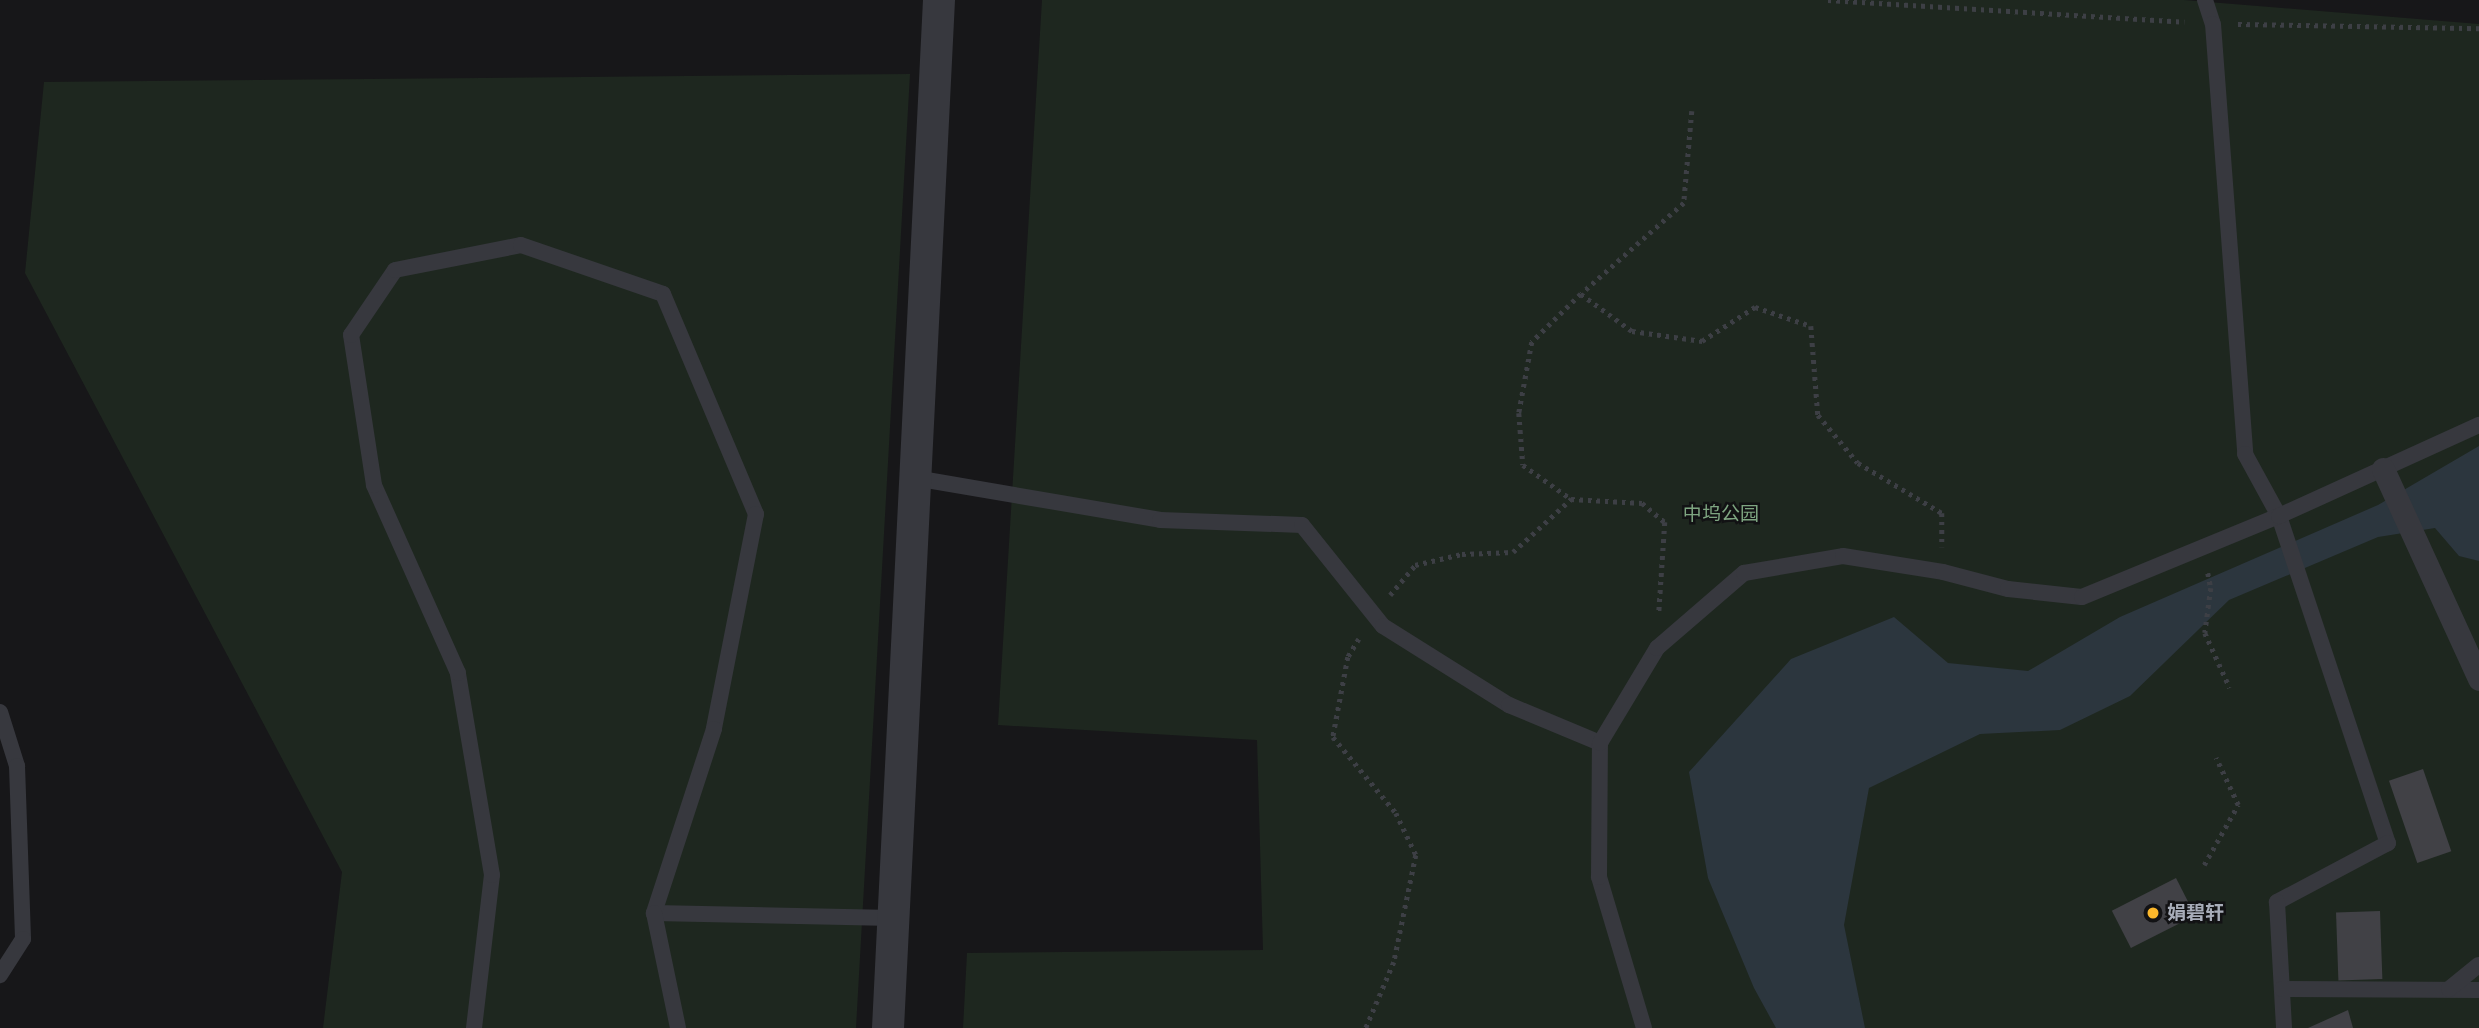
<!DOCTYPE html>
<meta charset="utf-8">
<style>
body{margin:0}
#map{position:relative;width:2479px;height:1028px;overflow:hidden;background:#171719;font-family:"PT Sans","Noto Sans SC",sans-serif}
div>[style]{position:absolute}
.green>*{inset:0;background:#1e271f}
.water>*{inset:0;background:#2c363e}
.building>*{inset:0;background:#414146;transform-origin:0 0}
.path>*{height:4.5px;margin-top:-2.25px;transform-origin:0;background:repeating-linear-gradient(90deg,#3d3f45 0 3.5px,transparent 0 8.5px)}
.service>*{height:16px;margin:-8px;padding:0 8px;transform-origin:8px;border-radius:8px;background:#37383e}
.pedestrian>*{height:23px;margin:-11.5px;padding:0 11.5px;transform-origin:11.5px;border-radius:11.5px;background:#37383e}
.minor>*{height:32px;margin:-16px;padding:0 16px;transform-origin:16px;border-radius:16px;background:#37383e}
.dots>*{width:19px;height:19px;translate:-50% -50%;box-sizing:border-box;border:4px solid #121214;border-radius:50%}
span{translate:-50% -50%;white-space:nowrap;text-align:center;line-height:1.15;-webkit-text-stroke:5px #121214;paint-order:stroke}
.park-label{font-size:19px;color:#7ea581}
.poi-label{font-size:19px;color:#a8adb9;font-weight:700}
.left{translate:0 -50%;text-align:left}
</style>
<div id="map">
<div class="green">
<i style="clip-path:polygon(1042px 0,2184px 0,2479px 24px,2479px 1028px,963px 1028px,967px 953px,1263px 950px,1257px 740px,998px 725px)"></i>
<i style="clip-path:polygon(910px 74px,856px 1028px,323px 1028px,342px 872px,25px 273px,44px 82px)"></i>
</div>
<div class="water">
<i style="clip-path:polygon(2479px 446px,2479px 561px,2459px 556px,2435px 528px,2378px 537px,2229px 600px,2130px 696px,2060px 730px,1980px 734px,1869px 788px,1844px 925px,1865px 1028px,1776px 1028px,1754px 988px,1708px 878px,1689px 772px,1791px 659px,1894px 617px,1948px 663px,2028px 671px,2120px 617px,2378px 505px)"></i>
</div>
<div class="building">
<i style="left:2423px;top:769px;width:87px;height:36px;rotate:71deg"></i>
<i style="left:2176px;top:878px;width:42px;height:72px;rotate:63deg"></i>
<i style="left:2380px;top:911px;width:68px;height:44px;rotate:88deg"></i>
<i style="clip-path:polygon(2348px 1010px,2353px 1028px,2308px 1028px)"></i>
</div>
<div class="path">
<i style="left:1828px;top:0;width:357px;rotate:3.5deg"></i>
<i style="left:2238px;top:24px;width:241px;rotate:1deg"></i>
<i style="left:1692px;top:111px;width:92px;rotate:95deg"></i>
<i style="left:1684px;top:203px;width:137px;rotate:138.5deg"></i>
<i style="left:1581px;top:294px;width:63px;rotate:36deg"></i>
<i style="left:1632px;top:331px;width:71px;rotate:8.1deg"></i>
<i style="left:1702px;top:341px;width:63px;rotate:-32.7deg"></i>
<i style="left:1755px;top:307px;width:59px;rotate:18.7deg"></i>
<i style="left:1811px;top:326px;width:89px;rotate:85.5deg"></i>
<i style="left:1818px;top:415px;width:62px;rotate:50.2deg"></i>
<i style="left:1858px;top:463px;width:98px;rotate:30.8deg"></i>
<i style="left:1942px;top:513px;width:34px;rotate:90deg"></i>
<i style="left:1581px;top:294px;width:69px;rotate:135.6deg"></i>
<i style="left:1532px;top:342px;width:72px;rotate:100.4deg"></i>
<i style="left:1519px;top:413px;width:52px;rotate:85.6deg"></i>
<i style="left:1523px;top:465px;width:59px;rotate:35.3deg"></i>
<i style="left:1571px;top:499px;width:71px;rotate:3.2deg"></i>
<i style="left:1642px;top:503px;width:30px;rotate:40deg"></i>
<i style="left:1665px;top:522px;width:90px;rotate:93.8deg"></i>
<i style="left:2208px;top:573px;width:15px;rotate:79deg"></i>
<i style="left:2211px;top:588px;width:45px;rotate:97.6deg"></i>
<i style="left:2205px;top:633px;width:60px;rotate:65.6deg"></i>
<i style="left:1390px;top:595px;width:39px;rotate:-50deg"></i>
<i style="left:1415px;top:565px;width:48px;rotate:-13.2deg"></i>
<i style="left:1462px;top:554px;width:51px;rotate:-2.2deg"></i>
<i style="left:1513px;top:552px;width:79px;rotate:-42.4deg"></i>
<i style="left:1359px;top:639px;width:21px;rotate:121deg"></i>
<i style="left:1348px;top:657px;width:81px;rotate:100.6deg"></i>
<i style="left:1333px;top:737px;width:99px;rotate:50.3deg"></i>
<i style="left:1396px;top:813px;width:47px;rotate:64.5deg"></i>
<i style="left:1416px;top:855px;width:109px;rotate:101.6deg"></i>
<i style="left:1394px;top:962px;width:72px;rotate:113deg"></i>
<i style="left:2204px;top:865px;width:69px;rotate:-60.5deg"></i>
<i style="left:2238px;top:805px;width:52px;rotate:-115.1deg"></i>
</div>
<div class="service">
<i style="left:2205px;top:0;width:25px;rotate:72deg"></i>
<i style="left:2213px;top:24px;width:431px;rotate:85.7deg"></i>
<i style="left:2245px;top:454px;width:71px;rotate:61.3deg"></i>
<i style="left:2279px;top:516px;width:345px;rotate:71.6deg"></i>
<i style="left:2388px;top:843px;width:126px;rotate:152deg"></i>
<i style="left:2277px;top:902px;width:126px;rotate:86.8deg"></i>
<i style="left:915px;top:478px;width:249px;rotate:9.7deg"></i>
<i style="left:1160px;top:520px;width:142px;rotate:2deg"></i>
<i style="left:1302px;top:525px;width:129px;rotate:51.3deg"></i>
<i style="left:1383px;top:626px;width:149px;rotate:32.1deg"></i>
<i style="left:1509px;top:705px;width:99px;rotate:22.7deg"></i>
<i style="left:0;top:712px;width:57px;rotate:72.5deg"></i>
<i style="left:17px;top:766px;width:173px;rotate:88deg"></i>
<i style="left:23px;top:939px;width:43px;rotate:122.6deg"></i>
<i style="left:654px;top:913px;width:239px;rotate:1.2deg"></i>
<i style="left:2282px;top:989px;width:197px;rotate:0.3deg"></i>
<i style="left:2449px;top:989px;width:38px;rotate:-39deg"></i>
<i style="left:474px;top:1028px;width:154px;rotate:-83.3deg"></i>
<i style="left:492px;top:875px;width:205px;rotate:-99.6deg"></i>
<i style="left:458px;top:673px;width:206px;rotate:-114.1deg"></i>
<i style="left:374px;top:485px;width:152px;rotate:-98.7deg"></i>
<i style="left:351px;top:335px;width:78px;rotate:-55.9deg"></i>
<i style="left:395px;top:270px;width:128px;rotate:-11.2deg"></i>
<i style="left:521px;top:245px;width:150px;rotate:19deg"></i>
<i style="left:663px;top:294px;width:239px;rotate:67.1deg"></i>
<i style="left:756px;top:514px;width:219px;rotate:101.1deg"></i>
<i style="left:714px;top:729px;width:194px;rotate:108.1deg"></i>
<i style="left:654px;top:913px;width:117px;rotate:78.2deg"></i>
<i style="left:1644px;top:1028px;width:158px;rotate:-106.6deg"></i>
<i style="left:1599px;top:877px;width:134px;rotate:-89.6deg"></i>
<i style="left:1600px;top:743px;width:111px;rotate:-59deg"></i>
<i style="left:1657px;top:648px;width:115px;rotate:-40.8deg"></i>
<i style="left:1744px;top:573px;width:100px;rotate:-9.7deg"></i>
<i style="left:1843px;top:556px;width:101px;rotate:9.1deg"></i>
<i style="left:1943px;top:572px;width:67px;rotate:14.7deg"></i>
<i style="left:2008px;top:589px;width:74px;rotate:6.2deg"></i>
<i style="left:2082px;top:597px;width:213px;rotate:-22.4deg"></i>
<i style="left:2279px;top:516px;width:220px;rotate:-24.5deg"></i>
</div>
<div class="pedestrian">
<i style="left:2383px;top:469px;width:231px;rotate:65.4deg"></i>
</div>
<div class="minor">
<i style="left:888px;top:1028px;width:1029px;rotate:-87.16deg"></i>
</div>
<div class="dots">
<i style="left:2153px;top:913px;background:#fcb72b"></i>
</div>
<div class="park-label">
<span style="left:1721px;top:514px">中坞公园</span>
</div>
<div class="poi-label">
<span class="left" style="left:2167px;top:913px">娟碧轩</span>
</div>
</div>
